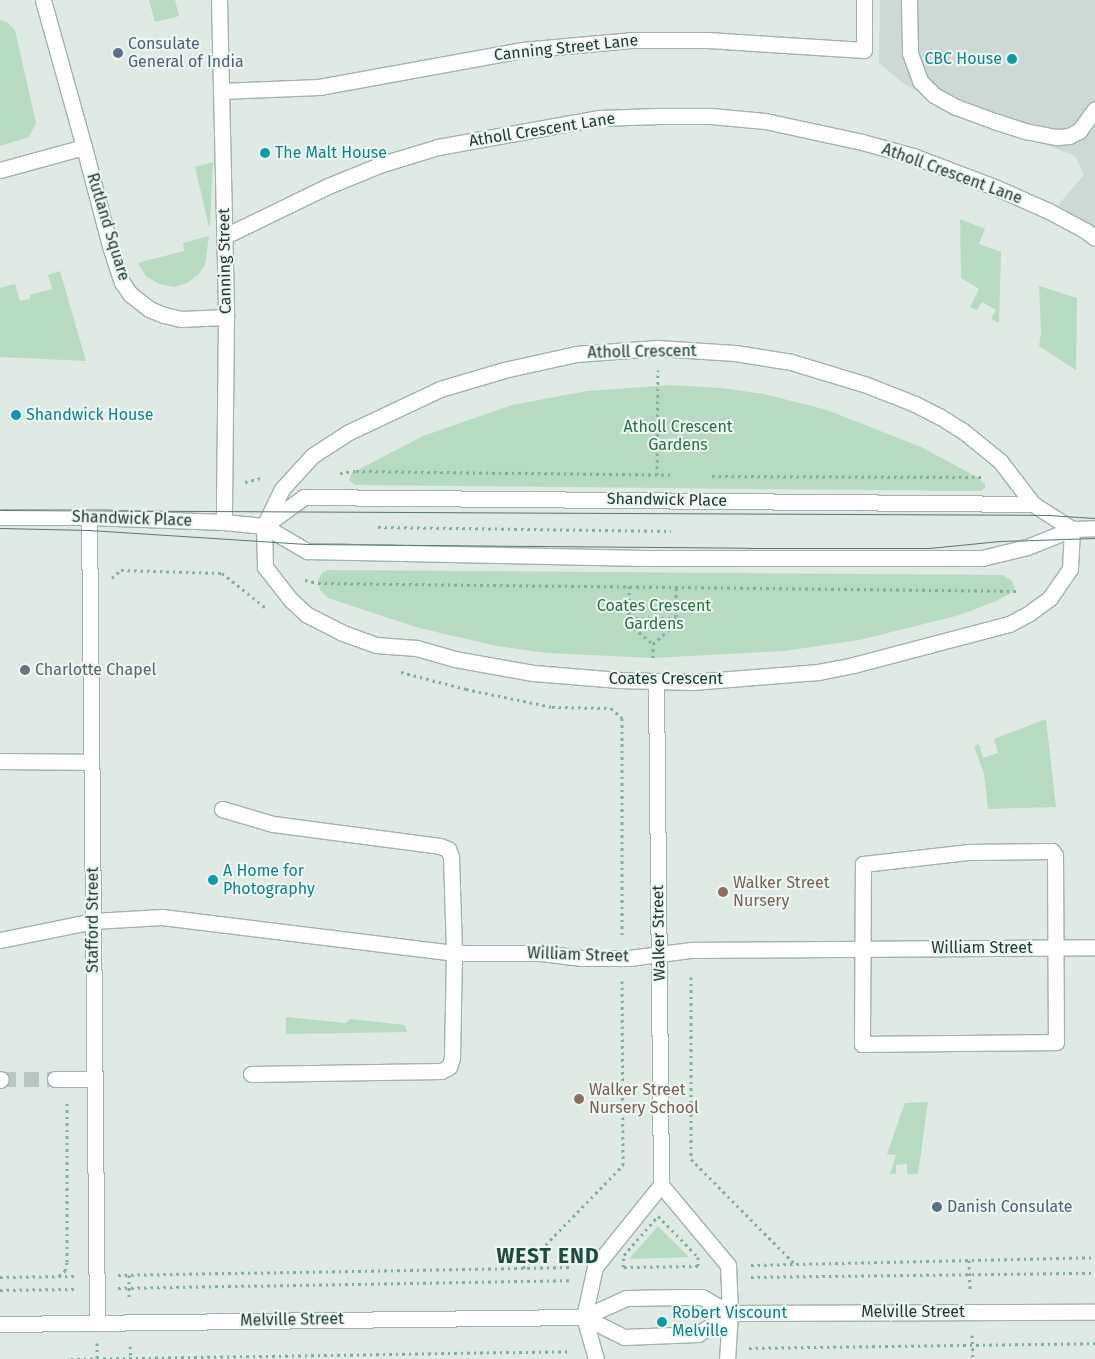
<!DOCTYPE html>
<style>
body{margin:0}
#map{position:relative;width:1095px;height:1359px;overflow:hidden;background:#dfeae5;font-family:"Fira Sans",sans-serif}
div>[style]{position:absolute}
.built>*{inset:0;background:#cddad4}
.green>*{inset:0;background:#b7dbc1}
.minor-tunnel>*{height:15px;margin-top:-7.5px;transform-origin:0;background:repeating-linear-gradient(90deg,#b9c7c1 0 15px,transparent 0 23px)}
.path>*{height:3px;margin-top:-1.5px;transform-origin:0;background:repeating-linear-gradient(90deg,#7fad9e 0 2.5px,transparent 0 6.5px)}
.roads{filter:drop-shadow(1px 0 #a2b2ac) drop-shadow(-1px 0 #a2b2ac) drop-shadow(0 1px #a2b2ac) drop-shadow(0 -1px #a2b2ac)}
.minor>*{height:15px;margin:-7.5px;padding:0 7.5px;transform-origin:7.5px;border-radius:7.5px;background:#fff}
.tram>*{height:1px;margin:-0.5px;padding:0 0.5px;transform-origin:0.5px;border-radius:0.5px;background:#5a766e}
.dots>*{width:14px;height:14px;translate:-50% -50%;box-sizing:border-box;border:2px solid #eff7f3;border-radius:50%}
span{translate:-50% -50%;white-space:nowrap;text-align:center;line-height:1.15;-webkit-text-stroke:4px #eff7f3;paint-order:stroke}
.service-label{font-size:16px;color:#4e5e75}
.left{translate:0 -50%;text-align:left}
.street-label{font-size:16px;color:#203a32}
.culture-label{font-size:16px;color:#0d838f}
.right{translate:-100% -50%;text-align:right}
.park-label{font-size:16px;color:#2b7045}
.worship-label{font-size:16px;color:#5b616d}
.education-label{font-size:16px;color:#785e54}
.district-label{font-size:21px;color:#1c4b3f;font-weight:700;letter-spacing:1px}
</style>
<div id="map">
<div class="built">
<i style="clip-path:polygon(880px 0,1095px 0,1095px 230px,1058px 205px,1084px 175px,1075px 156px,935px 102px,903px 83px,879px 63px)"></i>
</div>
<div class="green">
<i style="clip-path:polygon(149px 0,175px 0,179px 16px,155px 22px)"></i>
<i style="clip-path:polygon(0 20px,8px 23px,15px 30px,36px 123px,29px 137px,0 146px)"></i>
<i style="clip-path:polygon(213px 162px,210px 225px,209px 227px,195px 167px)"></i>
<i style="clip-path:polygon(960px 219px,985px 229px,979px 244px,1001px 252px,999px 323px,991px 319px,996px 310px,982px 302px,977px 310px,970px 307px,979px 289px,961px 278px)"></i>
<i style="clip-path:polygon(209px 236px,205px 265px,198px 275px,187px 283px,174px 287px,159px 284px,146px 276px,139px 265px,138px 263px,184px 251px,183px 243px)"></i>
<i style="clip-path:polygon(60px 271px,86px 361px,0 357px,0 288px,15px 284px,20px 301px,30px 299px,30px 295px,52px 289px,48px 275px)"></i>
<i style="clip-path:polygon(1039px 286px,1077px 298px,1076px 370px,1039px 346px,1041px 333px)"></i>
<i style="clip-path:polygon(671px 385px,721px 388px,764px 394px,827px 410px,921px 447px,977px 477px,985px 484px,985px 488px,981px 491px,355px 485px,349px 480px,352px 473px,423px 436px,512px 405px,587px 391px)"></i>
<i style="clip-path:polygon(328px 570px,1002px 575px,1011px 580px,1015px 587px,1011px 593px,996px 601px,960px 615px,859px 640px,784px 651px,653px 658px,546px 653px,497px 646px,419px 628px,328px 598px,320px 590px,318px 580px,322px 573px)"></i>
<i style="clip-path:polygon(1046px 719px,1056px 807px,988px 809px,984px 774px,974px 746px,979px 744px,983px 758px,998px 753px,994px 739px)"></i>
<i style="clip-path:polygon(286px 1017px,346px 1023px,350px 1019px,405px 1025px,407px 1032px,286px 1034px)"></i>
<i style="clip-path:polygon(928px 1102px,918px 1174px,907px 1174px,907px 1164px,896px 1165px,896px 1174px,890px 1174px,896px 1155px,887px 1154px,905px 1103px)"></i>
<i style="clip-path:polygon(658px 1226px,689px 1257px,629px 1259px)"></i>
</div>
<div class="minor-tunnel">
<i style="left:1px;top:1079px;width:54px"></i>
</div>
<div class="path">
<i style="left:340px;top:473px;width:16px;rotate:-7deg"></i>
<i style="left:356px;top:471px;width:315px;rotate:0.7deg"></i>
<i style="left:657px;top:475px;width:105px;rotate:-89.5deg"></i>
<i style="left:712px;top:476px;width:271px;rotate:0.2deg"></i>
<i style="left:245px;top:482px;width:16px;rotate:-14deg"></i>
<i style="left:378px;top:527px;width:293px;rotate:0.8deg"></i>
<i style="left:112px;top:578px;width:12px;rotate:-42deg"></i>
<i style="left:121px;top:570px;width:101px;rotate:1.7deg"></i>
<i style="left:222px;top:573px;width:56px;rotate:38.5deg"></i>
<i style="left:305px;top:580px;width:13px;rotate:13deg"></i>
<i style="left:318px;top:583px;width:702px;rotate:0.65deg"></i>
<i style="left:629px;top:586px;width:38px;rotate:90deg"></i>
<i style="left:629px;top:624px;width:31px;rotate:40deg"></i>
<i style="left:629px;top:618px;width:47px"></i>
<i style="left:653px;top:658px;width:14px;rotate:-90deg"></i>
<i style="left:653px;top:644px;width:31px;rotate:-42deg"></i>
<i style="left:676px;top:623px;width:36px;rotate:-90deg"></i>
<i style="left:401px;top:672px;width:67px;rotate:14.7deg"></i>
<i style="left:466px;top:689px;width:88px;rotate:11.8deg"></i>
<i style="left:552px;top:707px;width:59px;rotate:1deg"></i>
<i style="left:611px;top:708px;width:15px;rotate:42deg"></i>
<i style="left:622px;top:718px;width:218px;rotate:90deg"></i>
<i style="left:691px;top:977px;width:182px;rotate:90deg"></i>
<i style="left:691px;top:1159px;width:146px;rotate:45.3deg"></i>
<i style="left:658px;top:1216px;width:57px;rotate:45.7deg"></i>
<i style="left:698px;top:1257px;width:9px;rotate:90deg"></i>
<i style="left:698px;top:1266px;width:75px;rotate:179.2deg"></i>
<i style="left:623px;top:1267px;width:12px;rotate:-85deg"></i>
<i style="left:624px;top:1255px;width:52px;rotate:-48.9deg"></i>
<i style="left:969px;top:1260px;width:31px;rotate:88deg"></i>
<i style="left:751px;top:1265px;width:344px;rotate:-1.3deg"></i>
<i style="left:523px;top:1268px;width:144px;rotate:-45.8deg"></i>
<i style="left:623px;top:1165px;width:184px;rotate:-90.3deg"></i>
<i style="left:118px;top:1275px;width:454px;rotate:-1deg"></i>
<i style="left:129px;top:1275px;width:24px;rotate:90deg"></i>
<i style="left:59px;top:1276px;width:8px;rotate:-40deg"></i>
<i style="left:65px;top:1271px;width:9px;rotate:-77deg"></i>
<i style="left:67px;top:1262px;width:162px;rotate:-90deg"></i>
<i style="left:0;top:1277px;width:74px;rotate:-0.8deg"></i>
<i style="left:751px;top:1277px;width:344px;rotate:-0.7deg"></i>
<i style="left:118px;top:1288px;width:451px;rotate:-1deg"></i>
<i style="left:0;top:1290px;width:74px;rotate:-0.8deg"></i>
<i style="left:972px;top:1335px;width:24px;rotate:88deg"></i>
<i style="left:97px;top:1343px;width:15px;rotate:90deg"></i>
<i style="left:130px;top:1346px;width:13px;rotate:86deg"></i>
<i style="left:749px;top:1348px;width:346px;rotate:-0.8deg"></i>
<i style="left:71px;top:1359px;width:499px;rotate:-0.9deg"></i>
</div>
<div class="roads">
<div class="minor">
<i style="left:219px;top:0;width:317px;rotate:88.7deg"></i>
<i style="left:226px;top:317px;width:205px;rotate:90.6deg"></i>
<i style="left:909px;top:0;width:53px;rotate:88.9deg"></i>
<i style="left:910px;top:53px;width:30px;rotate:70deg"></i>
<i style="left:920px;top:81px;width:20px;rotate:45deg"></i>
<i style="left:934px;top:95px;width:25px;rotate:29deg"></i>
<i style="left:956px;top:107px;width:40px;rotate:20.2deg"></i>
<i style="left:994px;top:121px;width:33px;rotate:18deg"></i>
<i style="left:1025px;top:131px;width:33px;rotate:11deg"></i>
<i style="left:1057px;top:137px;width:12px;rotate:-5deg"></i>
<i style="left:1069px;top:136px;width:11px;rotate:-27deg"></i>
<i style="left:1079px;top:131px;width:27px;rotate:-54deg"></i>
<i style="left:221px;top:91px;width:98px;rotate:-2.3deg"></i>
<i style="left:319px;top:87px;width:206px;rotate:-10.3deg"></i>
<i style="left:522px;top:50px;width:109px;rotate:-5.2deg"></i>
<i style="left:631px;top:40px;width:77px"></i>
<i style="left:708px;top:40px;width:156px;rotate:3.7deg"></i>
<i style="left:864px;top:50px;width:50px;rotate:-90deg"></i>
<i style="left:84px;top:147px;width:102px;rotate:75.3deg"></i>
<i style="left:110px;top:246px;width:38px;rotate:72deg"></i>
<i style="left:122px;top:282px;width:14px;rotate:56deg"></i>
<i style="left:130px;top:294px;width:24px;rotate:38deg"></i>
<i style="left:149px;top:309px;width:16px;rotate:22deg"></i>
<i style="left:164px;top:315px;width:17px;rotate:13deg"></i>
<i style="left:181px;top:319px;width:45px;rotate:-2.5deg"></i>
<i style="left:0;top:170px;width:87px;rotate:-15.3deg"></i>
<i style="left:84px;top:147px;width:153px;rotate:-105.6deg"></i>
<i style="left:225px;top:236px;width:114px;rotate:-25.9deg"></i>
<i style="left:328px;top:186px;width:58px;rotate:-22.2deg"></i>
<i style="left:382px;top:164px;width:59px;rotate:-16.9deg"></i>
<i style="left:438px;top:147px;width:164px;rotate:-10.2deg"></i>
<i style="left:599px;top:118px;width:59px;rotate:-1.9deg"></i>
<i style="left:658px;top:116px;width:53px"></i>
<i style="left:711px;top:116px;width:54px;rotate:5.3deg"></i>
<i style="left:765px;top:121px;width:99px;rotate:12.2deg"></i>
<i style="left:862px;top:142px;width:53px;rotate:15.4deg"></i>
<i style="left:913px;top:156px;width:90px;rotate:20.9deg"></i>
<i style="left:997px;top:188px;width:57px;rotate:23.9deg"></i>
<i style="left:1049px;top:211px;width:42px;rotate:28.4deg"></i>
<i style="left:1086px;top:231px;width:11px;rotate:38deg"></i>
<i style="left:657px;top:348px;width:78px;rotate:3.7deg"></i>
<i style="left:735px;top:353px;width:57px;rotate:9.1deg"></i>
<i style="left:791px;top:362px;width:76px;rotate:16.8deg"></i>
<i style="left:864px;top:384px;width:55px;rotate:21.4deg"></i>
<i style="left:915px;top:404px;width:27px;rotate:27deg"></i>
<i style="left:939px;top:416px;width:28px;rotate:32deg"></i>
<i style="left:963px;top:431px;width:48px;rotate:39deg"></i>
<i style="left:1000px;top:461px;width:54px;rotate:52.5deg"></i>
<i style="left:1033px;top:504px;width:46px;rotate:32.7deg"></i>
<i style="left:1072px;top:529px;width:40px;rotate:92.9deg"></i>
<i style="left:1070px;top:569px;width:35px;rotate:125deg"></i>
<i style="left:1050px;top:598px;width:27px;rotate:144deg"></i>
<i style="left:1028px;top:614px;width:21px;rotate:152deg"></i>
<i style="left:1009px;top:624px;width:160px;rotate:165.2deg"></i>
<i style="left:854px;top:665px;width:36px;rotate:169deg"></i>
<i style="left:819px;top:672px;width:127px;rotate:175.5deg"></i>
<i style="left:692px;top:682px;width:73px;rotate:-178.4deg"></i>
<i style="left:619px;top:680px;width:86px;rotate:-175.3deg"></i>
<i style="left:533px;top:673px;width:79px;rotate:-169.8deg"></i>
<i style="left:455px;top:659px;width:41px;rotate:-164.2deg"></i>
<i style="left:416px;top:648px;width:40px;rotate:-175.7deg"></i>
<i style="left:376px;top:645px;width:37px;rotate:-160deg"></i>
<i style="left:341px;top:632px;width:38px;rotate:-153deg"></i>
<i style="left:307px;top:615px;width:23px;rotate:-137deg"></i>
<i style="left:290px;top:599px;width:41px;rotate:-128deg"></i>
<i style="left:265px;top:567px;width:41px;rotate:-91.4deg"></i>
<i style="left:264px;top:526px;width:41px;rotate:-64.1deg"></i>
<i style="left:282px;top:489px;width:45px;rotate:-47.7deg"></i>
<i style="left:312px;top:456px;width:42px;rotate:-33.3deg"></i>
<i style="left:347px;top:433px;width:103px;rotate:-25.3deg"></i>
<i style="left:440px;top:389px;width:67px;rotate:-16.5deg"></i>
<i style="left:504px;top:370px;width:74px;rotate:-12.5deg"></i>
<i style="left:576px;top:354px;width:81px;rotate:-4.2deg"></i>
<i style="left:0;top:517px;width:89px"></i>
<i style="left:89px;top:517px;width:135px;rotate:2.1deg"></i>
<i style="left:224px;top:522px;width:40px;rotate:5.7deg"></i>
<i style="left:264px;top:526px;width:50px;rotate:30.2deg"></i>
<i style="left:307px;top:551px;width:337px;rotate:1.2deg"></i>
<i style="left:644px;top:558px;width:338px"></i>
<i style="left:982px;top:558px;width:46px;rotate:-13.7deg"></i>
<i style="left:1027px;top:547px;width:48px;rotate:-21.8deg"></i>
<i style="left:1072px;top:529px;width:23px;rotate:-2deg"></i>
<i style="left:89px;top:517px;width:806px;rotate:89.43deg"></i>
<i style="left:267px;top:524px;width:46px;rotate:-36.1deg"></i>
<i style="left:304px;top:497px;width:729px;rotate:0.55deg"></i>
<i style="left:656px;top:681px;width:504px;rotate:89.43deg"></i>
<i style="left:0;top:761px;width:91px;rotate:0.6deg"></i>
<i style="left:222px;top:809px;width:53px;rotate:16.4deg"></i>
<i style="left:273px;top:824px;width:168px;rotate:7.5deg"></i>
<i style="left:440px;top:846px;width:9px;rotate:21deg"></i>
<i style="left:448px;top:849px;width:9px;rotate:69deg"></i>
<i style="left:451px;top:857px;width:96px;rotate:88.2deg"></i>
<i style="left:454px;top:953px;width:105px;rotate:91.1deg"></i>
<i style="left:452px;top:1058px;width:9px;rotate:108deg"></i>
<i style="left:449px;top:1067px;width:9px;rotate:153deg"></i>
<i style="left:441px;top:1071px;width:190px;rotate:179.1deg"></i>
<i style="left:1052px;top:851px;width:5px;rotate:53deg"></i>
<i style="left:1055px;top:855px;width:187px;rotate:89.7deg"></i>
<i style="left:1056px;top:1042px;width:194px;rotate:179.4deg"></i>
<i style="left:862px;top:1044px;width:180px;rotate:-89.7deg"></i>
<i style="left:863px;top:864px;width:107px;rotate:-6.5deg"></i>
<i style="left:969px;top:852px;width:83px;rotate:-0.7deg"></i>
<i style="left:0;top:940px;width:95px;rotate:-11.5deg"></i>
<i style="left:93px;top:921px;width:69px;rotate:-3.3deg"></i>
<i style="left:162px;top:917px;width:294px;rotate:7deg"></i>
<i style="left:454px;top:953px;width:87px"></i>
<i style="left:541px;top:953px;width:41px;rotate:7deg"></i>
<i style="left:582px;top:958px;width:47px"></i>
<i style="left:629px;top:958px;width:63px;rotate:-7.4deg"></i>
<i style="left:691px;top:950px;width:404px;rotate:-0.4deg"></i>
<i style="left:55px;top:1079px;width:39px"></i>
<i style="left:0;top:1080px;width:1px;rotate:-45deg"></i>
<i style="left:584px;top:1317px;width:45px;rotate:26.6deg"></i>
<i style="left:624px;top:1337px;width:74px;rotate:-2.3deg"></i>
<i style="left:698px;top:1334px;width:38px;rotate:-33deg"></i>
<i style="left:0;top:1324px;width:584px;rotate:-0.69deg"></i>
<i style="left:584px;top:1317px;width:46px;rotate:-24.3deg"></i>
<i style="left:626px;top:1298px;width:58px;rotate:-1deg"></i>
<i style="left:684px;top:1297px;width:18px"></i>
<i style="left:702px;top:1297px;width:32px;rotate:30deg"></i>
<i style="left:730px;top:1313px;width:365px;rotate:-0.2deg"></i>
<i style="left:596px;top:1359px;width:44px;rotate:-105.9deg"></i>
<i style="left:584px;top:1317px;width:51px;rotate:-77.6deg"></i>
<i style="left:595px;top:1267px;width:105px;rotate:-51.2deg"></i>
<i style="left:661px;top:1185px;width:104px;rotate:50.1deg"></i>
<i style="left:728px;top:1265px;width:48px;rotate:87.6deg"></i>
<i style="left:730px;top:1313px;width:46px;rotate:93.7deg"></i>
</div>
</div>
<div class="tram">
<i style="left:0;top:510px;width:1048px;rotate:0.27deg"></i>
<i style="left:1048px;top:515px;width:47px;rotate:3.7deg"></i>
<i style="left:0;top:528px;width:89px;rotate:1.3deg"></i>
<i style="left:89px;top:530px;width:218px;rotate:3.7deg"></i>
<i style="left:307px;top:544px;width:441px;rotate:0.5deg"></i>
<i style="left:748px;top:548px;width:181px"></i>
<i style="left:929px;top:548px;width:71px;rotate:-5.6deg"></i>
<i style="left:1000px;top:541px;width:95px;rotate:-1.8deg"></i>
</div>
<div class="dots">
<i style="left:118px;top:53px;background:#5c6f8a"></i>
<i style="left:1012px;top:59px;background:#0f9aa8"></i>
<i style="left:265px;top:153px;background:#0f9aa8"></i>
<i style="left:16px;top:415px;background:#0f9aa8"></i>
<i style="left:25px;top:670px;background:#6b7280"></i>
<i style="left:213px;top:880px;background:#0f9aa8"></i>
<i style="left:723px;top:892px;background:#8d6e63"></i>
<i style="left:579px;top:1099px;background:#8d6e63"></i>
<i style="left:937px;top:1207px;background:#5c6f8a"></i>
<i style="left:662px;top:1322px;background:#0f9aa8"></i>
</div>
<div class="service-label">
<span class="left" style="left:128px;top:53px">Consulate<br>General of India</span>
<span class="left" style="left:947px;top:1207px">Danish Consulate</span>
</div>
<div class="street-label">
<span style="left:566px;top:48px;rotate:-6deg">Canning Street Lane</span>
<span style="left:542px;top:130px;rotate:-9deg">Atholl Crescent Lane</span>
<span style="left:952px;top:174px;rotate:20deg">Atholl Crescent Lane</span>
<span style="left:108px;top:227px;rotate:73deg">Rutland Square</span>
<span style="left:225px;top:261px;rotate:-91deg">Canning Street</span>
<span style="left:642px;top:352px;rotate:-1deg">Atholl Crescent</span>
<span style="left:667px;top:500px;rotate:1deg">Shandwick Place</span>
<span style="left:132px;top:519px;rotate:2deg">Shandwick Place</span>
<span style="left:666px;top:679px">Coates Crescent</span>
<span style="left:93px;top:920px;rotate:-90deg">Stafford Street</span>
<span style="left:659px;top:933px;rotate:-91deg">Walker Street</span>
<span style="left:982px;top:948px">William Street</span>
<span style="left:578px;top:955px;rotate:2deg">William Street</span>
<span style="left:913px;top:1312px">Melville Street</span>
<span style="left:292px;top:1320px;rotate:-1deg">Melville Street</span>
</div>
<div class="culture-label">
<span class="right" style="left:1002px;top:59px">CBC House</span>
<span class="left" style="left:275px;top:153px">The Malt House</span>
<span class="left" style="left:26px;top:415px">Shandwick House</span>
<span class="left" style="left:223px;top:880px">A Home for<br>Photography</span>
<span class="left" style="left:672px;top:1322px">Robert Viscount<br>Melville</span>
</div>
<div class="park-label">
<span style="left:678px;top:436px">Atholl Crescent<br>Gardens</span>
<span style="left:654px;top:615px">Coates Crescent<br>Gardens</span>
</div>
<div class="worship-label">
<span class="left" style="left:35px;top:670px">Charlotte Chapel</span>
</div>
<div class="education-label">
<span class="left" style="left:733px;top:892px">Walker Street<br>Nursery</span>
<span class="left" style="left:589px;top:1099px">Walker Street<br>Nursery School</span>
</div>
<div class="district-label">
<span style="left:548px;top:1256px">WEST END</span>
</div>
</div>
